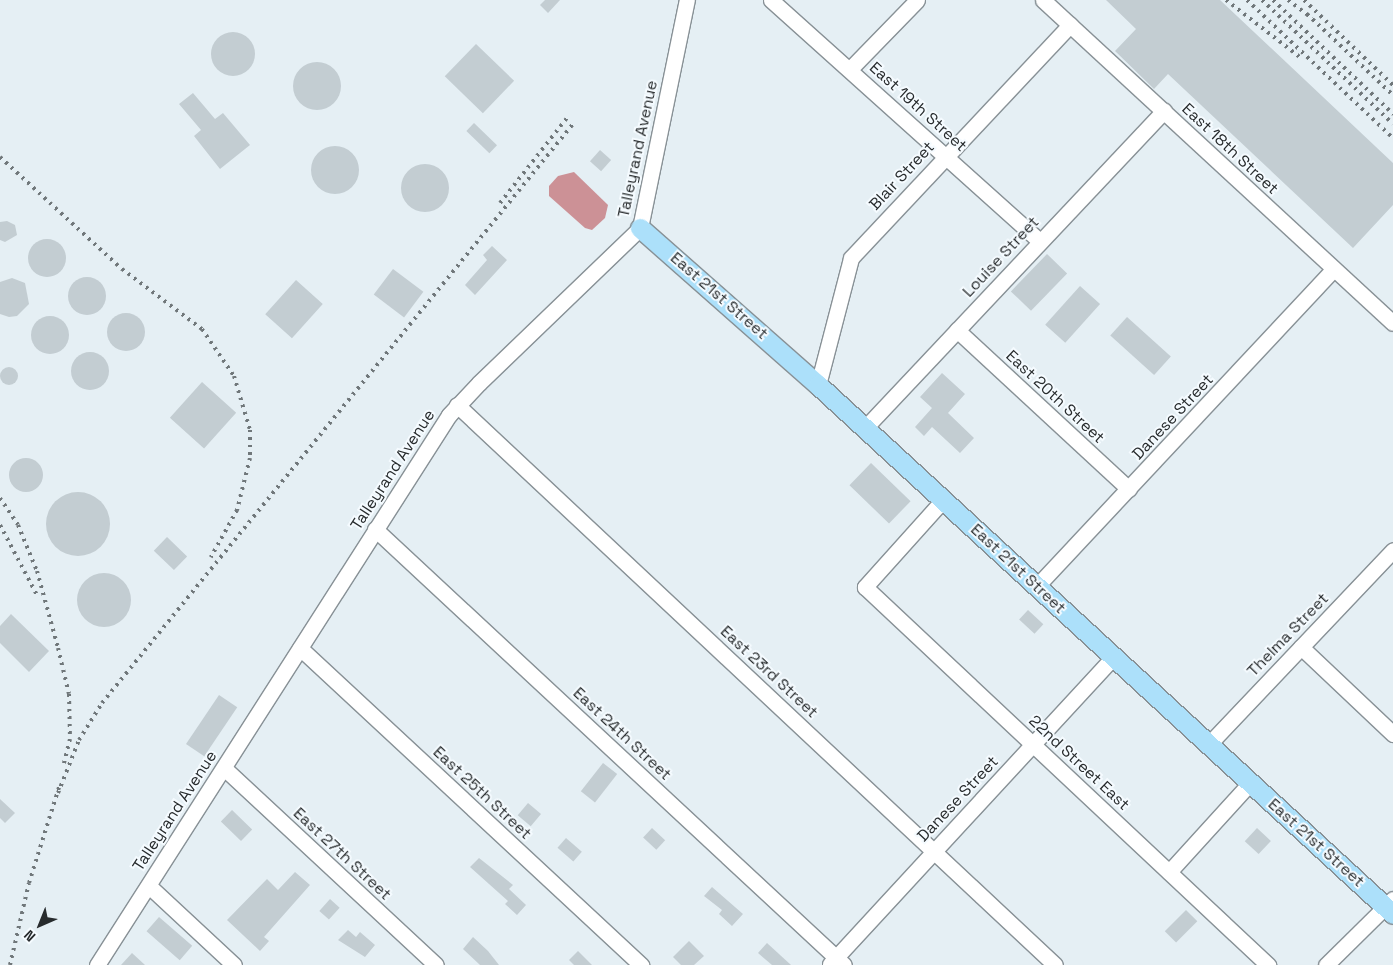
<!DOCTYPE html>
<style>
body{margin:0}
#map{position:relative;width:1393px;height:965px;overflow:hidden;background:#e5eff4;font-family:"Space Grotesk",sans-serif}
div>[style]{position:absolute}
.water>*{inset:0;background:#cc9196}
.building>*{inset:0;background:#c3cdd2;transform-origin:0 0}
.round{border-radius:50%}
.roads{filter:drop-shadow(1px 0 #889196) drop-shadow(-1px 0 #889196) drop-shadow(0 1px #889196) drop-shadow(0 -1px #889196)}
.minor>*{height:15px;margin:-7.5px;padding:0 7.5px;transform-origin:7.5px;border-radius:7.5px;background:#fff}
.major>*{height:19px;margin:-9.5px;padding:0 9.5px;transform-origin:9.5px;border-radius:9.5px;background:#ace0fa}
.rail>*{height:4px;margin-top:-2px;transform-origin:0;background:repeating-linear-gradient(90deg,#70777a 0 2.5px,transparent 0 7.5px)}
span{translate:-50% -50%;white-space:nowrap;text-align:center;line-height:1.15;-webkit-text-stroke:4px #f5fbff;paint-order:stroke}
.street-label{font-size:16px;color:#272b2d}
.north{position:absolute;left:15px;top:900px;width:50px;height:50px;-webkit-text-stroke:4px #f5fbff;paint-order:stroke;rotate:224deg;font-size:14px;font-weight:700;line-height:20px;text-align:center;color:#272b2d}
.north::after{content:'';display:block;margin:auto;width:18px;height:22px;background:#272b2d;clip-path:polygon(50% 0,100% 100%,50% 72%,0 100%)}
</style>
<div id="map">
<div class="water">
<i style="clip-path:polygon(574px 172px,608px 205px,605px 218px,592px 230px,585px 228px,549px 196px,549px 186px,558px 176px)"></i>
</div>
<div class="building">
<i style="clip-path:polygon(545px 0,560px 0,548px 13px,540px 5px)"></i>
<i style="clip-path:polygon(1106px 0,1220px 0,1393px 163px,1393px 205px,1353px 248px,1168px 74px,1154px 89px,1115px 51px,1136px 29px)"></i>
<i class="round" style="left:211px;top:32px;width:44px;height:44px"></i>
<i style="left:476px;top:44px;width:53px;height:45px;rotate:44deg"></i>
<i class="round" style="left:293px;top:62px;width:48px;height:48px"></i>
<i style="clip-path:polygon(193px 93px,215px 119px,223px 113px,250px 145px,220px 169px,194px 136px,201px 130px,179px 104px)"></i>
<i style="left:474px;top:123px;width:32px;height:11px;rotate:44deg"></i>
<i class="round" style="left:311px;top:146px;width:48px;height:48px"></i>
<i style="left:600px;top:150px;width:15px;height:15px;rotate:42deg"></i>
<i class="round" style="left:401px;top:164px;width:48px;height:48px"></i>
<i style="clip-path:polygon(7px 221px,15px 225px,17px 235px,5px 242px,0 240px,0 222px)"></i>
<i class="round" style="left:28px;top:239px;width:38px;height:38px"></i>
<i style="clip-path:polygon(492px 246px,507px 260px,475px 295px,465px 285px,487px 260px,483px 255px)"></i>
<i style="left:1047px;top:254px;width:28px;height:52px;rotate:44deg"></i>
<i style="left:393px;top:269px;width:38px;height:32px;rotate:37deg"></i>
<i class="round" style="left:68px;top:277px;width:38px;height:38px"></i>
<i style="clip-path:polygon(12px 278px,25px 283px,29px 304px,17px 316px,9px 317px,0 314px,0 282px)"></i>
<i style="left:296px;top:280px;width:36px;height:46px;rotate:42deg"></i>
<i style="left:1080px;top:286px;width:27px;height:52px;rotate:42deg"></i>
<i class="round" style="left:107px;top:313px;width:38px;height:38px"></i>
<i class="round" style="left:31px;top:316px;width:38px;height:38px"></i>
<i style="left:1127px;top:317px;width:59px;height:25px;rotate:42deg"></i>
<i class="round" style="left:71px;top:352px;width:38px;height:38px"></i>
<i class="round" style="left:0;top:367px;width:18px;height:18px"></i>
<i style="clip-path:polygon(942px 373px,965px 394px,948px 413px,974px 438px,960px 453px,932px 427px,924px 436px,915px 427px,932px 408px,920px 397px)"></i>
<i style="left:202px;top:382px;width:46px;height:48px;rotate:42deg"></i>
<i class="round" style="left:9px;top:458px;width:34px;height:34px"></i>
<i style="left:871px;top:463px;width:55px;height:31px;rotate:44deg"></i>
<i class="round" style="left:46px;top:492px;width:64px;height:64px"></i>
<i style="left:167px;top:537px;width:28px;height:19px;rotate:44deg"></i>
<i class="round" style="left:77px;top:573px;width:54px;height:54px"></i>
<i style="left:1028px;top:610px;width:21px;height:13px;rotate:43deg"></i>
<i style="clip-path:polygon(11px 614px,49px 651px,29px 672px,0 643px,0 626px)"></i>
<i style="left:219px;top:695px;width:22px;height:59px;rotate:34deg"></i>
<i style="left:603px;top:763px;width:18px;height:36px;rotate:38deg"></i>
<i style="clip-path:polygon(0 799px,15px 813px,5px 823px,0 818px)"></i>
<i style="left:528px;top:803px;width:17px;height:16px;rotate:40deg"></i>
<i style="left:232px;top:810px;width:28px;height:16px;rotate:44deg"></i>
<i style="left:652px;top:828px;width:18px;height:13px;rotate:43deg"></i>
<i style="left:1257px;top:828px;width:19px;height:18px;rotate:43deg"></i>
<i style="left:566px;top:838px;width:21px;height:13px;rotate:41deg"></i>
<i style="clip-path:polygon(479px 858px,513px 885px,509px 889px,526px 905px,517px 915px,505px 904px,508px 901px,470px 867px)"></i>
<i style="clip-path:polygon(295px 872px,310px 885px,264px 937px,269px 941px,260px 951px,227px 920px,267px 879px,278px 890px)"></i>
<i style="clip-path:polygon(712px 887px,743px 914px,732px 926px,719px 914px,722px 910px,704px 896px)"></i>
<i style="left:330px;top:899px;width:13px;height:16px;rotate:42deg"></i>
<i style="left:1186px;top:910px;width:16px;height:30px;rotate:45deg"></i>
<i style="left:159px;top:917px;width:44px;height:19px;rotate:41deg"></i>
<i style="clip-path:polygon(348px 930px,356px 937px,360px 932px,375px 945px,365px 957px,338px 940px)"></i>
<i style="clip-path:polygon(473px 937px,488px 951px,499px 965px,480px 965px,463px 949px)"></i>
<i style="clip-path:polygon(689px 941px,704px 956px,694px 965px,681px 965px,673px 957px)"></i>
<i style="clip-path:polygon(767px 943px,791px 965px,772px 965px,758px 953px)"></i>
<i style="clip-path:polygon(578px 951px,592px 965px,574px 965px,569px 960px)"></i>
<i style="clip-path:polygon(132px 953px,145px 965px,121px 965px)"></i>
</div>
<div class="roads">
<div class="minor">
<i style="left:771px;top:0;width:361px;rotate:41.9deg"></i>
<i style="left:1043px;top:0;width:476px;rotate:42.7deg"></i>
<i style="left:850px;top:69px;width:96px;rotate:-45.8deg"></i>
<i style="left:957px;top:330px;width:234px;rotate:42.8deg"></i>
<i style="left:818px;top:385px;width:131px;rotate:-75.4deg"></i>
<i style="left:851px;top:258px;width:320px;rotate:-46.8deg"></i>
<i style="left:457px;top:405px;width:819px;rotate:43.12deg"></i>
<i style="left:865px;top:428px;width:436px;rotate:-46.7deg"></i>
<i style="left:943px;top:500px;width:117px;rotate:131.9deg"></i>
<i style="left:865px;top:587px;width:553px;rotate:43.17deg"></i>
<i style="left:375px;top:529px;width:640px;rotate:42.91deg"></i>
<i style="left:1037px;top:586px;width:434px;rotate:-46.9deg"></i>
<i style="left:1301px;top:647px;width:127px;rotate:43.4deg"></i>
<i style="left:300px;top:648px;width:466px;rotate:42.9deg"></i>
<i style="left:1209px;top:744px;width:267px;rotate:-46.5deg"></i>
<i style="left:224px;top:768px;width:289px;rotate:42.9deg"></i>
<i style="left:1169px;top:872px;width:120px;rotate:-47.7deg"></i>
<i style="left:149px;top:886px;width:116px;rotate:42.9deg"></i>
<i style="left:830px;top:964px;width:418px;rotate:-47.3deg"></i>
<i style="left:97px;top:965px;width:653px;rotate:-57.38deg"></i>
<i style="left:449px;top:415px;width:44px;rotate:-46.8deg"></i>
<i style="left:479px;top:383px;width:223px;rotate:-43.9deg"></i>
<i style="left:640px;top:228px;width:233px;rotate:-78.4deg"></i>
<i style="left:1326px;top:965px;width:94px;rotate:-44.6deg"></i>
</div>
<div class="major">
<i style="left:640px;top:228px;width:237px;rotate:41.4deg"></i>
<i style="left:818px;top:385px;width:781px;rotate:42.61deg"></i>
</div>
</div>
<div class="rail">
<i style="left:1226px;top:0;width:95px;rotate:37.7deg"></i>
<i style="left:1247px;top:0;width:201px;rotate:43.4deg"></i>
<i style="left:1262px;top:0;width:180px;rotate:43.4deg"></i>
<i style="left:1273px;top:0;width:166px;rotate:43.5deg"></i>
<i style="left:1288px;top:0;width:30px;rotate:37deg"></i>
<i style="left:1304px;top:0;width:123px;rotate:43.7deg"></i>
<i style="left:1307px;top:14px;width:118px;rotate:43.3deg"></i>
<i style="left:0;top:157px;width:166px;rotate:42.6deg"></i>
<i style="left:122px;top:269px;width:100px;rotate:36.9deg"></i>
<i style="left:202px;top:329px;width:57px;rotate:55.8deg"></i>
<i style="left:234px;top:376px;width:56px;rotate:73.5deg"></i>
<i style="left:250px;top:430px;width:28px;rotate:90deg"></i>
<i style="left:250px;top:458px;width:54px;rotate:104deg"></i>
<i style="left:237px;top:510px;width:54px;rotate:119deg"></i>
<i style="left:500px;top:203px;width:108px;rotate:-51.8deg"></i>
<i style="left:0;top:498px;width:32px;rotate:56deg"></i>
<i style="left:18px;top:525px;width:50px;rotate:67.6deg"></i>
<i style="left:37px;top:571px;width:80px;rotate:74.7deg"></i>
<i style="left:58px;top:648px;width:47px;rotate:76.6deg"></i>
<i style="left:69px;top:694px;width:45px;rotate:88.7deg"></i>
<i style="left:70px;top:739px;width:25px;rotate:104deg"></i>
<i style="left:0;top:525px;width:81px;rotate:62.2deg"></i>
<i style="left:58px;top:793px;width:57px;rotate:-68.4deg"></i>
<i style="left:79px;top:740px;width:44px;rotate:-58.1deg"></i>
<i style="left:102px;top:703px;width:746px;rotate:-50.87deg"></i>
<i style="left:10px;top:965px;width:84px;rotate:-77deg"></i>
<i style="left:29px;top:883px;width:101px;rotate:-72.6deg"></i>
</div>
<div class="street-label">
<span style="left:918px;top:107px;rotate:42deg">East 19th Street</span>
<span style="left:638px;top:149px;rotate:-78deg">Talleyrand Avenue</span>
<span style="left:1230px;top:149px;rotate:43deg">East 18th Street</span>
<span style="left:902px;top:176px;rotate:-47deg">Blair Street</span>
<span style="left:1001px;top:257px;rotate:-47deg">Louise Street</span>
<span style="left:719px;top:296px;rotate:41deg">East 21st Street</span>
<span style="left:1055px;top:397px;rotate:43deg">East 20th Street</span>
<span style="left:1173px;top:417px;rotate:-47deg">Danese Street</span>
<span style="left:393px;top:470px;rotate:-57deg">Talleyrand Avenue</span>
<span style="left:1018px;top:569px;rotate:43deg">East 21st Street</span>
<span style="left:1288px;top:635px;rotate:-46deg">Thelma Street</span>
<span style="left:769px;top:672px;rotate:43deg">East 23rd Street</span>
<span style="left:622px;top:734px;rotate:43deg">East 24th Street</span>
<span style="left:1079px;top:763px;rotate:43deg">22nd Street East</span>
<span style="left:482px;top:793px;rotate:43deg">East 25th Street</span>
<span style="left:958px;top:799px;rotate:-47deg">Danese Street</span>
<span style="left:175px;top:811px;rotate:-57deg">Talleyrand Avenue</span>
<span style="left:1316px;top:843px;rotate:42deg">East 21st Street</span>
<span style="left:342px;top:854px;rotate:43deg">East 27th Street</span>
</div>
<div class="north">N</div>
</div>
